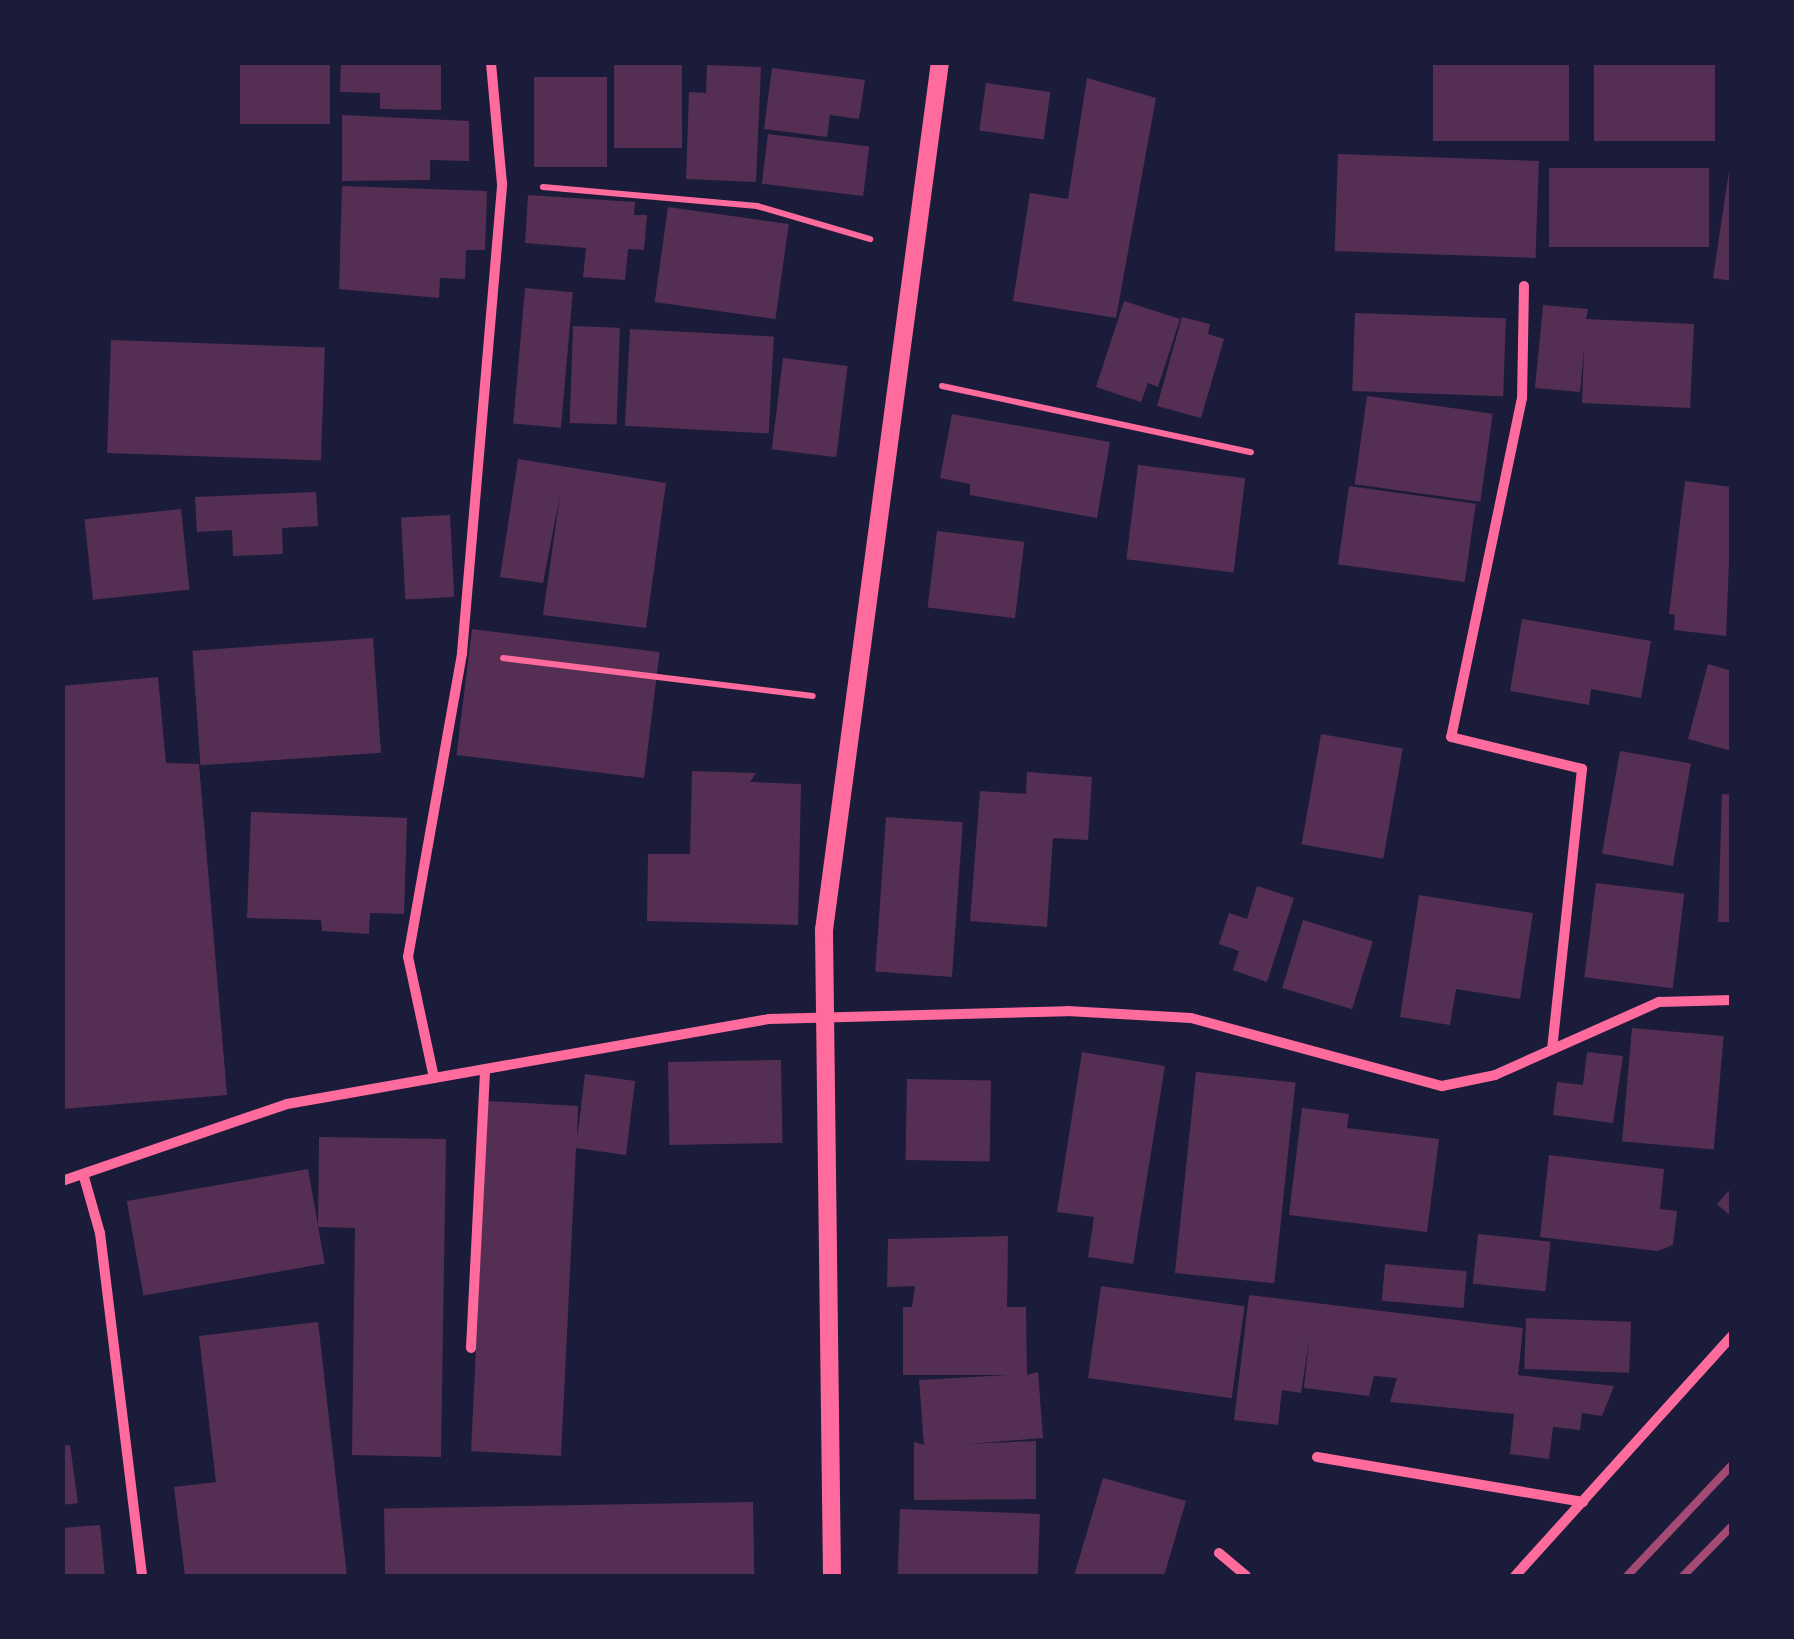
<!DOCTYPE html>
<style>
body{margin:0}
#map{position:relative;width:1794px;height:1639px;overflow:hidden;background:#1b1b3a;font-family:Jost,sans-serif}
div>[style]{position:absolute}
.building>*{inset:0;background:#542f53;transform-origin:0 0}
.path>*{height:6px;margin:-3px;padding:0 3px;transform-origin:3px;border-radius:3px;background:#ff6b9d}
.minor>*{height:10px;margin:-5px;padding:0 5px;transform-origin:5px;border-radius:5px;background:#ff6b9d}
.tertiary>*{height:18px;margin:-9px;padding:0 9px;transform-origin:9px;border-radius:9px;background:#ff6b9d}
.rail>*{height:8px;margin:-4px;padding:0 4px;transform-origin:4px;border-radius:4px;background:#a44b75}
span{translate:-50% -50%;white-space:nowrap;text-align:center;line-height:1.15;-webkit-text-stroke:10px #1b1b3a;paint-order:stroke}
.frame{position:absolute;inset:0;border:65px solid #1b1b3a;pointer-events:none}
</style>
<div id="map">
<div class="building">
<i style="left:240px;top:62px;width:90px;height:62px"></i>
<i style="clip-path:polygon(341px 62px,441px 62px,441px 110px,380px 109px,380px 93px,340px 92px)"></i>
<i style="left:614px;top:62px;width:68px;height:86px"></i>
<i style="left:1433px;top:62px;width:136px;height:79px"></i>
<i style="left:1594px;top:62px;width:121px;height:79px"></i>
<i style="clip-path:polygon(707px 65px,761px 67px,756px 182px,686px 179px,689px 92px,706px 93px)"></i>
<i style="clip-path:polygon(772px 68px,865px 80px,859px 119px,830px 115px,827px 137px,764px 129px)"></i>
<i style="left:534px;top:77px;width:73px;height:90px"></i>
<i style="clip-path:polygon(1087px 78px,1156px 98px,1116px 318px,1013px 301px,1030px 193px,1068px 199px)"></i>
<i style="left:986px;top:83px;width:65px;height:48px;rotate:8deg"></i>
<i style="clip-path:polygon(342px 115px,469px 121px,469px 161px,430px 160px,430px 180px,342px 181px)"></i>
<i style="left:768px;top:134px;width:102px;height:50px;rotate:7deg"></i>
<i style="clip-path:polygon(1732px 151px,1732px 281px,1713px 278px)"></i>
<i style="left:1338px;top:154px;width:201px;height:97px;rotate:2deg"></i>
<i style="left:1549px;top:168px;width:160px;height:79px"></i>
<i style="clip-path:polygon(342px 186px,487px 191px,485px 250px,466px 250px,465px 279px,440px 278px,439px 298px,339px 289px)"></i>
<i style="clip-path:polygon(528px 195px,635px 202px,634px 215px,647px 215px,644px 250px,628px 249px,625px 280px,583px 277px,586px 248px,525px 243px)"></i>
<i style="left:668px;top:207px;width:122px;height:96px;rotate:8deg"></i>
<i style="left:525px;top:288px;width:48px;height:136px;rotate:5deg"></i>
<i style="clip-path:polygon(1124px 301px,1180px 319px,1158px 387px,1148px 383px,1141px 402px,1096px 387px)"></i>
<i style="clip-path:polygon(1543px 305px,1588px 309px,1586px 319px,1694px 324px,1690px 408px,1582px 403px,1584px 349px,1580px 392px,1535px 388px)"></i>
<i style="left:1355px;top:313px;width:151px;height:78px;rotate:2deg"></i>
<i style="clip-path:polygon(1182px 317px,1210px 324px,1208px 334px,1224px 339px,1201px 418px,1157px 406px)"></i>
<i style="left:573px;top:326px;width:47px;height:97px;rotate:2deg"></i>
<i style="left:630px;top:329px;width:144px;height:97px;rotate:3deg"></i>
<i style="left:111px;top:340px;width:214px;height:113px;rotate:2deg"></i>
<i style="left:783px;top:358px;width:65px;height:92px;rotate:7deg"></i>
<i style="left:1367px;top:396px;width:127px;height:89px;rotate:8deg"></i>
<i style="clip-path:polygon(952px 414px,1110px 442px,1097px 518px,970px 495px,970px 484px,940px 478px)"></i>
<i style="clip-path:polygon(518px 459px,666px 483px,646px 628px,543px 615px,560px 495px,543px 583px,500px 577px)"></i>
<i style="left:1138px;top:465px;width:108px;height:95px;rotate:7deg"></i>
<i style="clip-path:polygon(1685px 481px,1732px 487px,1726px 636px,1674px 630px,1675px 615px,1669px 614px)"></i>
<i style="left:1349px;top:486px;width:128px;height:79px;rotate:8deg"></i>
<i style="clip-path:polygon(316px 492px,318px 526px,282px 528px,283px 554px,233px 556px,232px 530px,197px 532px,195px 497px)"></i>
<i style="left:181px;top:509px;width:81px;height:97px;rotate:84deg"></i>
<i style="left:450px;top:515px;width:82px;height:49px;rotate:87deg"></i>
<i style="left:937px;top:531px;width:88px;height:77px;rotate:7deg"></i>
<i style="clip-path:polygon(1522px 619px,1651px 641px,1641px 698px,1591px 689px,1589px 705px,1510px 691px)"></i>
<i style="left:472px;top:629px;width:189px;height:127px;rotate:7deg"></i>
<i style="left:373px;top:638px;width:115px;height:181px;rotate:86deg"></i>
<i style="clip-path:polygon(1708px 664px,1732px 671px,1732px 751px,1688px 739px)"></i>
<i style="clip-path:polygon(158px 677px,166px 763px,199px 764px,227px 1095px,62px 1109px,62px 686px)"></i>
<i style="left:1321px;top:734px;width:83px;height:112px;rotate:10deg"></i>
<i style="left:1620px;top:751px;width:72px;height:104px;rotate:10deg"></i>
<i style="clip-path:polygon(692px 771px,756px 773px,750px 782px,801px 784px,798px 925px,647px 921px,648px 854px,690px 854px)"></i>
<i style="clip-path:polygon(1027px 772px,1092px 777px,1088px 840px,1053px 838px,1047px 927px,970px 921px,980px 791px,1026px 794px)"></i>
<i style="clip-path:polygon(1722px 794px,1732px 795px,1732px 922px,1718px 922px)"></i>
<i style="clip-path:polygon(251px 812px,407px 818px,404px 914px,370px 913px,369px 934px,322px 931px,321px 920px,247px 918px)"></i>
<i style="left:886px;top:817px;width:77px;height:155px;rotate:4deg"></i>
<i style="left:1596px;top:883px;width:89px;height:95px;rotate:7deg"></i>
<i style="clip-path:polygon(1257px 886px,1294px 898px,1267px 982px,1233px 970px,1239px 951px,1219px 944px,1229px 913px,1247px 919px)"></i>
<i style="clip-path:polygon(1419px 895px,1533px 913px,1520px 999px,1456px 989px,1450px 1025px,1400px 1017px)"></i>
<i style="left:1303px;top:920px;width:73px;height:71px;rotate:17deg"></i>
<i style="left:1632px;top:1028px;width:92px;height:114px;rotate:5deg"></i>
<i style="clip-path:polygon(1082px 1052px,1165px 1066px,1133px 1264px,1088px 1257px,1094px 1217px,1057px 1212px)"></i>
<i style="clip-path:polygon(1587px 1052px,1623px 1056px,1613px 1123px,1553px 1115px,1557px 1082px,1583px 1085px)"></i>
<i style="left:781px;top:1060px;width:83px;height:113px;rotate:89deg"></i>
<i style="left:1196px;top:1072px;width:100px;height:202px;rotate:6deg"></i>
<i style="clip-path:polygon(585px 1074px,635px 1081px,626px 1155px,576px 1148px,561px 1456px,471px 1451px,488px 1101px,578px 1106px,577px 1139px)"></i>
<i style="left:907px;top:1079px;width:84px;height:81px;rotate:1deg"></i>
<i style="clip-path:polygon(1302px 1108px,1349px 1114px,1347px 1128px,1439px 1139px,1427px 1232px,1289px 1215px)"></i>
<i style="clip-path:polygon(319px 1137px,446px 1139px,441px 1457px,352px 1455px,355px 1228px,318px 1227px)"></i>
<i style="clip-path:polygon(1549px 1155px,1664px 1169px,1660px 1209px,1677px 1211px,1673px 1245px,1657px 1251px,1540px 1237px)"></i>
<i style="left:308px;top:1169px;width:96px;height:184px;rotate:80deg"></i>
<i style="clip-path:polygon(1732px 1187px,1732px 1217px,1717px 1204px)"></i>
<i style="left:1478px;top:1234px;width:73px;height:50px;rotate:6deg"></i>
<i style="clip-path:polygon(1008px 1236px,1007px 1307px,1026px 1307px,1027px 1375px,1038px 1372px,1043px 1438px,967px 1444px,1036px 1441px,1036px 1499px,914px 1500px,914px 1442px,924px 1445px,919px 1380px,1008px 1375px,903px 1375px,903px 1307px,912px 1307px,915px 1286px,887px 1287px,888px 1239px)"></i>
<i style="left:1385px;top:1264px;width:82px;height:37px;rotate:5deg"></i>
<i style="left:1101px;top:1286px;width:145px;height:93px;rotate:8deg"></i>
<i style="clip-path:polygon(1249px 1295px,1523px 1328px,1518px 1375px,1614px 1386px,1602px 1416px,1582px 1413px,1580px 1430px,1553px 1427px,1549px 1459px,1510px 1454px,1514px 1414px,1390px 1402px,1397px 1378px,1374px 1376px,1369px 1396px,1304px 1388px,1309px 1340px,1301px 1393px,1282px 1390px,1278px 1425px,1234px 1420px)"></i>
<i style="left:1526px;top:1318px;width:105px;height:51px;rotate:2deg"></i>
<i style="clip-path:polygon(318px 1322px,347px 1576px,185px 1576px,174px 1487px,216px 1482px,199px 1336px)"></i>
<i style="clip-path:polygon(70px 1445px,78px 1503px,62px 1505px,62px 1446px)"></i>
<i style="clip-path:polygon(1103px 1478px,1186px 1501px,1164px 1576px,1074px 1576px)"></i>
<i style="left:753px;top:1502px;width:74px;height:369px;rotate:89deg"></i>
<i style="left:900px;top:1509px;width:140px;height:67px;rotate:2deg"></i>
<i style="clip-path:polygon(100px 1525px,105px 1576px,62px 1576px,62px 1528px)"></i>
</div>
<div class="path">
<i style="left:543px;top:187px;width:215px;rotate:5.1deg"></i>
<i style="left:757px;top:206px;width:118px;rotate:16.3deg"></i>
<i style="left:942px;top:386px;width:316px;rotate:12.1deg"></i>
<i style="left:503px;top:658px;width:312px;rotate:7deg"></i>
</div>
<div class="minor">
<i style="left:1524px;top:286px;width:112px;rotate:91deg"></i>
<i style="left:1522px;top:398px;width:346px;rotate:101.8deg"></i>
<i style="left:1451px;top:737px;width:135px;rotate:13.7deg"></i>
<i style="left:1582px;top:769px;width:282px;rotate:96.1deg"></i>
<i style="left:434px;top:1078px;width:124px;rotate:-102.1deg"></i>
<i style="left:408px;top:957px;width:309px;rotate:-79.9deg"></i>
<i style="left:462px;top:653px;width:471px;rotate:-85.1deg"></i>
<i style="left:502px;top:184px;width:122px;rotate:-95.2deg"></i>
<i style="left:84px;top:1177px;width:58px;rotate:74.1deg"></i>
<i style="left:100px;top:1233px;width:346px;rotate:83deg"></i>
<i style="left:62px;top:1181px;width:238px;rotate:-18.9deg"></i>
<i style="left:287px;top:1104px;width:489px;rotate:-10deg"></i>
<i style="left:769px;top:1019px;width:298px;rotate:-1.5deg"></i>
<i style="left:1067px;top:1011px;width:124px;rotate:3.2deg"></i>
<i style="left:1191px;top:1018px;width:260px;rotate:15.2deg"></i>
<i style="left:1442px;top:1086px;width:54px;rotate:-11.7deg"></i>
<i style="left:1495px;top:1075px;width:180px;rotate:-24deg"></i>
<i style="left:1659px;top:1002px;width:73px;rotate:-1.6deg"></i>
<i style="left:471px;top:1348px;width:279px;rotate:-87.1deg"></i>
<i style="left:1317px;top:1457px;width:270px;rotate:9.6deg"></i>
<i style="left:1219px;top:1553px;width:35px;rotate:40deg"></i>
<i style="left:1515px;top:1576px;width:324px;rotate:-47.9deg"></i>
</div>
<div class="tertiary">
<i style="left:832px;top:1576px;width:646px;rotate:-90.71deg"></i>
<i style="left:824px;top:930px;width:876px;rotate:-82.39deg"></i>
</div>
<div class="rail">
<i style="left:1627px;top:1576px;width:153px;rotate:-46.6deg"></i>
<i style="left:1683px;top:1576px;width:70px;rotate:-45.6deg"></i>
</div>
<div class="frame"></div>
</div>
